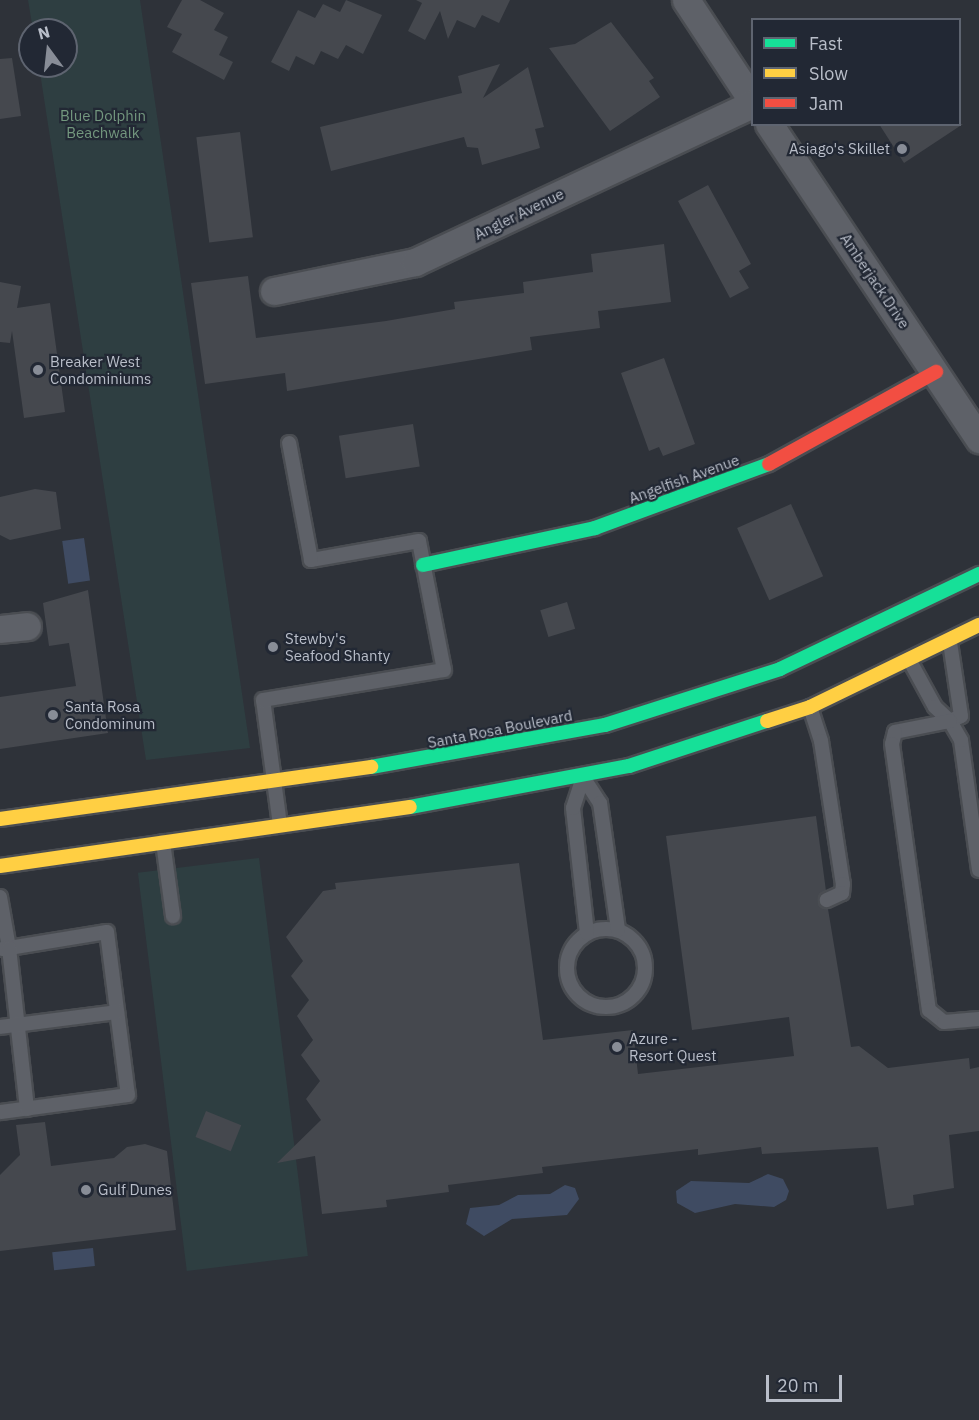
<!DOCTYPE html>
<style>
body{margin:0}
#map{position:relative;width:979px;height:1420px;overflow:hidden;background:#2e3239;font-family:"IBM Plex Sans",sans-serif}
div>[style]{position:absolute}
.green>*{inset:0;background:#2e3e41;transform-origin:0 0}
.water>*{inset:0;background:#3f4b62;transform-origin:0 0}
.building>*{inset:0;background:#45484e;transform-origin:0 0}
.roads{filter:drop-shadow(2px 0 #4a4d52) drop-shadow(-2px 0 #4a4d52) drop-shadow(0 2px #4a4d52) drop-shadow(0 -2px #4a4d52)}
.lane>*{height:14px;margin:-7px;padding:0 7px;transform-origin:7px;border-radius:7px;background:#5e6168}
.lane>.ring{margin:-7px;padding:0;box-sizing:content-box;background:none;border:14px solid #5e6168;border-radius:50%}
.street>*{height:27px;margin:-13.5px;padding:0 13.5px;transform-origin:13.5px;border-radius:13.5px;background:#5e6168}
.fast>*{height:14px;margin:-7px;padding:0 7px;transform-origin:7px;border-radius:7px;background:#16e098}
.slow>*{height:14px;margin:-7px;padding:0 7px;transform-origin:7px;border-radius:7px;background:#ffcf43}
.jam>*{height:14px;margin:-7px;padding:0 7px;transform-origin:7px;border-radius:7px;background:#f24e42}
.dots>*{width:16px;height:16px;translate:-50% -50%;box-sizing:border-box;border:3px solid #222834;border-radius:50%}
span{translate:-50% -50%;white-space:nowrap;text-align:center;line-height:1.15;-webkit-text-stroke:4.5px #222834;paint-order:stroke}
.park-label{font-size:15px;color:#73977e}
.poi-label{font-size:15px;color:#b9bec9}
.right{translate:-100% -50%;text-align:right}
.left{translate:0 -50%;text-align:left}
.street-label{font-size:15px;color:#b9bec9}
.legend{position:absolute;left:751px;top:18px;width:210px;height:108px;box-sizing:border-box;background:#222834;border:2px solid #5e6470;margin:0;padding:8px 10px;list-style:none;font-size:18px;color:#b9bec9}
.legend li{display:flex;align-items:center;gap:12px;height:30px}
.legend b{width:30px;border:2px solid #5e6470}
.north{position:absolute;left:18px;top:18px;width:60px;height:60px;box-sizing:border-box;background:#222834;border:2px solid #5e6470;border-radius:50%;rotate:345deg;font-size:16px;font-weight:700;line-height:24px;text-align:center;color:#b9bec9}
.north::after{content:'';display:block;margin:auto;width:21px;height:27px;background:#888d97;clip-path:polygon(50% 0,100% 100%,50% 72%,0 100%)}
.scale{position:absolute;left:766px;top:1375px;width:76px;height:27px;box-sizing:border-box;border:3px solid #b9bec9;border-top:0;padding-left:8px;font-size:18px;line-height:21px;white-space:nowrap;color:#b9bec9;-webkit-text-stroke:4px #222834;paint-order:stroke}
</style>
<div id="map">
<div class="green">
<i style="clip-path:polygon(28px 0,140px 0,250px 748px,146px 760px,39px 66px,66px 66px,66px 30px,33px 30px)"></i>
<i style="left:259px;top:858px;width:401px;height:122px;rotate:83deg"></i>
</div>
<div class="water">
<i style="left:84px;top:538px;width:43px;height:22px;rotate:82deg"></i>
<i style="clip-path:polygon(768px 1174px,783px 1179px,789px 1191px,786px 1200px,774px 1207px,735px 1204px,695px 1213px,677px 1203px,676px 1191px,691px 1181px,749px 1183px)"></i>
<i style="clip-path:polygon(565px 1185px,575px 1188px,579px 1199px,567px 1215px,512px 1219px,484px 1236px,466px 1224px,470px 1208px,499px 1205px,518px 1195px,550px 1194px)"></i>
<i style="left:93px;top:1248px;width:18px;height:41px;rotate:84deg"></i>
</div>
<div class="building">
<i style="clip-path:polygon(182px 0,200px 0,224px 13px,214px 30px,228px 37px,219px 55px,233px 62px,224px 80px,172px 52px,182px 34px,167px 27px)"></i>
<i style="clip-path:polygon(346px 0,382px 15px,363px 54px,346px 45px,338px 59px,321px 51px,314px 65px,296px 56px,289px 71px,271px 62px,298px 10px,315px 18px,323px 4px,340px 12px)"></i>
<i style="clip-path:polygon(416px 0,510px 0,499px 23px,482px 15px,475px 28px,457px 20px,448px 39px,440px 11px,425px 40px,408px 31px,422px 3px)"></i>
<i style="clip-path:polygon(611px 22px,654px 78px,649px 81px,660px 97px,610px 131px,549px 48px,575px 44px)"></i>
<i style="clip-path:polygon(12px 58px,21px 116px,0 119px,0 59px)"></i>
<i style="clip-path:polygon(500px 64px,483px 98px,528px 67px,544px 127px,535px 129px,540px 148px,482px 165px,478px 148px,467px 147px,464px 137px,331px 171px,320px 127px,462px 93px,458px 76px)"></i>
<i style="clip-path:polygon(879px 124px,963px 124px,904px 163px)"></i>
<i style="left:240px;top:132px;width:106px;height:44px;rotate:83deg"></i>
<i style="clip-path:polygon(708px 185px,751px 264px,739px 271px,749px 288px,730px 298px,678px 201px)"></i>
<i style="clip-path:polygon(664px 244px,671px 302px,598px 311px,600px 328px,530px 337px,532px 350px,287px 391px,285px 373px,205px 384px,191px 283px,248px 276px,256px 338px,386px 321px,455px 309px,454px 302px,524px 293px,523px 282px,593px 272px,591px 254px)"></i>
<i style="clip-path:polygon(0 282px,21px 286px,17px 308px,50px 303px,65px 412px,24px 418px,12px 331px,10px 343px,0 342px)"></i>
<i style="clip-path:polygon(664px 358px,695px 444px,663px 456px,659px 447px,649px 451px,621px 373px)"></i>
<i style="left:413px;top:424px;width:43px;height:75px;rotate:81deg"></i>
<i style="clip-path:polygon(35px 489px,56px 492px,61px 529px,10px 540px,0 535px,0 497px)"></i>
<i style="left:791px;top:504px;width:79px;height:59px;rotate:66deg"></i>
<i style="clip-path:polygon(88px 590px,108px 733px,0 749px,0 697px,76px 686px,69px 643px,49px 646px,43px 603px)"></i>
<i style="left:567px;top:602px;width:28px;height:28px;rotate:73deg"></i>
<i style="clip-path:polygon(816px 816px,826px 891px,818px 900px,828px 909px,851px 1047px,859px 1046px,888px 1068px,969px 1058px,970px 1069px,979px 1067px,979px 1131px,949px 1135px,954px 1188px,913px 1195px,914px 1205px,887px 1209px,878px 1147px,762px 1154px,761px 1147px,698px 1155px,698px 1149px,542px 1167px,543px 1173px,448px 1185px,449px 1192px,386px 1200px,387px 1207px,322px 1214px,315px 1156px,277px 1163px,321px 1120px,306px 1099px,320px 1081px,301px 1055px,313px 1040px,297px 1016px,309px 1000px,291px 976px,303px 961px,286px 937px,323px 891px,336px 889px,335px 883px,519px 863px,543px 1040px,633px 1030px,638px 1074px,794px 1056px,789px 1017px,692px 1030px,666px 836px)"></i>
<i style="left:206px;top:1111px;width:38px;height:28px;rotate:22deg"></i>
<i style="clip-path:polygon(45px 1122px,51px 1166px,114px 1158px,127px 1147px,145px 1144px,167px 1151px,176px 1230px,0 1251px,0 1175px,20px 1155px,16px 1125px)"></i>
</div>
<div class="roads">
<div class="lane">
<i style="left:911px;top:663px;width:50px;rotate:61.4deg"></i>
<i style="left:935px;top:707px;width:21px;rotate:43deg"></i>
<i style="left:950px;top:721px;width:12px;rotate:-24deg"></i>
<i style="left:961px;top:716px;width:75px;rotate:-98.5deg"></i>
<i style="left:810px;top:707px;width:36px;rotate:72deg"></i>
<i style="left:821px;top:741px;width:145px;rotate:81.3deg"></i>
<i style="left:843px;top:884px;width:9px;rotate:96deg"></i>
<i style="left:842px;top:893px;width:17px;rotate:155deg"></i>
<i style="left:280px;top:825px;width:126px;rotate:-97.7deg"></i>
<i style="left:263px;top:700px;width:183px;rotate:-9.4deg"></i>
<i style="left:444px;top:670px;width:131px;rotate:-101deg"></i>
<i style="left:419px;top:541px;width:110px;rotate:170deg"></i>
<i style="left:311px;top:560px;width:119px;rotate:-100.6deg"></i>
<i style="left:163px;top:842px;width:75px;rotate:82.3deg"></i>
<i style="left:979px;top:870px;width:131px;rotate:-97.9deg"></i>
<i style="left:961px;top:740px;width:22px;rotate:-120deg"></i>
<i style="left:950px;top:721px;width:56px;rotate:168.7deg"></i>
<i style="left:895px;top:732px;width:12px;rotate:104deg"></i>
<i style="left:892px;top:744px;width:269px;rotate:82.1deg"></i>
<i style="left:929px;top:1010px;width:19px;rotate:39deg"></i>
<i style="left:944px;top:1022px;width:35px;rotate:-5deg"></i>
<i style="left:0;top:897px;width:52px;rotate:80deg"></i>
<i style="left:9px;top:948px;width:99px;rotate:-9.3deg"></i>
<i style="left:107px;top:932px;width:164px;rotate:82.7deg"></i>
<i style="left:128px;top:1095px;width:129px;rotate:172.4deg"></i>
<i class="ring" style="left:567px;top:929px;width:64px;height:64px"></i>
<i style="left:587px;top:933px;width:126px;rotate:-96.4deg"></i>
<i style="left:573px;top:808px;width:33px;rotate:-72deg"></i>
<i style="left:583px;top:777px;width:31px;rotate:57deg"></i>
<i style="left:600px;top:803px;width:128px;rotate:81.9deg"></i>
<i style="left:2px;top:949px;width:7px;rotate:-8deg"></i>
<i style="left:9px;top:948px;width:162px;rotate:83.6deg"></i>
<i style="left:0;top:1027px;width:118px;rotate:-7.3deg"></i>
</div>
<div class="street">
<i style="left:686px;top:0;width:120px;rotate:56.6deg"></i>
<i style="left:769px;top:124px;width:379px;rotate:56.3deg"></i>
<i style="left:274px;top:291px;width:144px;rotate:-11.6deg"></i>
<i style="left:415px;top:262px;width:372px;rotate:-25.1deg"></i>
<i style="left:0;top:629px;width:27px;rotate:-6deg"></i>
</div>
<div class="fast">
<i style="left:423px;top:565px;width:176px;rotate:-12.1deg"></i>
<i style="left:595px;top:528px;width:185px;rotate:-20.2deg"></i>
<i style="left:371px;top:767px;width:238px;rotate:-10.2deg"></i>
<i style="left:605px;top:725px;width:184px;rotate:-17.7deg"></i>
<i style="left:780px;top:669px;width:221px;rotate:-25.5deg"></i>
<i style="left:410px;top:807px;width:223px;rotate:-10.6deg"></i>
<i style="left:629px;top:766px;width:145px;rotate:-18.1deg"></i>
</div>
<div class="slow">
<i style="left:767px;top:721px;width:45px;rotate:-18deg"></i>
<i style="left:810px;top:707px;width:188px;rotate:-25.9deg"></i>
<i style="left:0;top:819px;width:375px;rotate:-8deg"></i>
<i style="left:0;top:866px;width:414px;rotate:-8.2deg"></i>
</div>
<div class="jam">
<i style="left:769px;top:464px;width:191px;rotate:-28.9deg"></i>
</div>
</div>
<div class="dots">
<i style="left:902px;top:149px;background:#888d97"></i>
<i style="left:38px;top:370px;background:#888d97"></i>
<i style="left:273px;top:647px;background:#888d97"></i>
<i style="left:53px;top:715px;background:#888d97"></i>
<i style="left:617px;top:1047px;background:#888d97"></i>
<i style="left:86px;top:1190px;background:#888d97"></i>
</div>
<div class="park-label">
<span style="left:103px;top:124px">Blue Dolphin<br>Beachwalk</span>
</div>
<div class="poi-label">
<span class="right" style="left:890px;top:149px">Asiago's Skillet</span>
<span class="left" style="left:50px;top:370px">Breaker West<br>Condominiums</span>
<span class="left" style="left:285px;top:647px">Stewby's<br>Seafood Shanty</span>
<span class="left" style="left:65px;top:715px">Santa Rosa<br>Condominum</span>
<span class="left" style="left:629px;top:1047px">Azure -<br>Resort Quest</span>
<span class="left" style="left:98px;top:1190px">Gulf Dunes</span>
</div>
<div class="street-label">
<span style="left:519px;top:214px;rotate:-26deg">Angler Avenue</span>
<span style="left:875px;top:281px;rotate:56deg">Amberjack Drive</span>
<span style="left:684px;top:479px;rotate:-20deg">Angelfish Avenue</span>
<span style="left:500px;top:729px;rotate:-11deg">Santa Rosa Boulevard</span>
</div>
<ul class="legend">
<li><b style="height:8px;background:#16e098"></b>Fast</li>
<li><b style="height:8px;background:#ffcf43"></b>Slow</li>
<li><b style="height:8px;background:#f24e42"></b>Jam</li>
</ul>
<div class="north">N</div>
<div class="scale">20 m</div>
</div>
